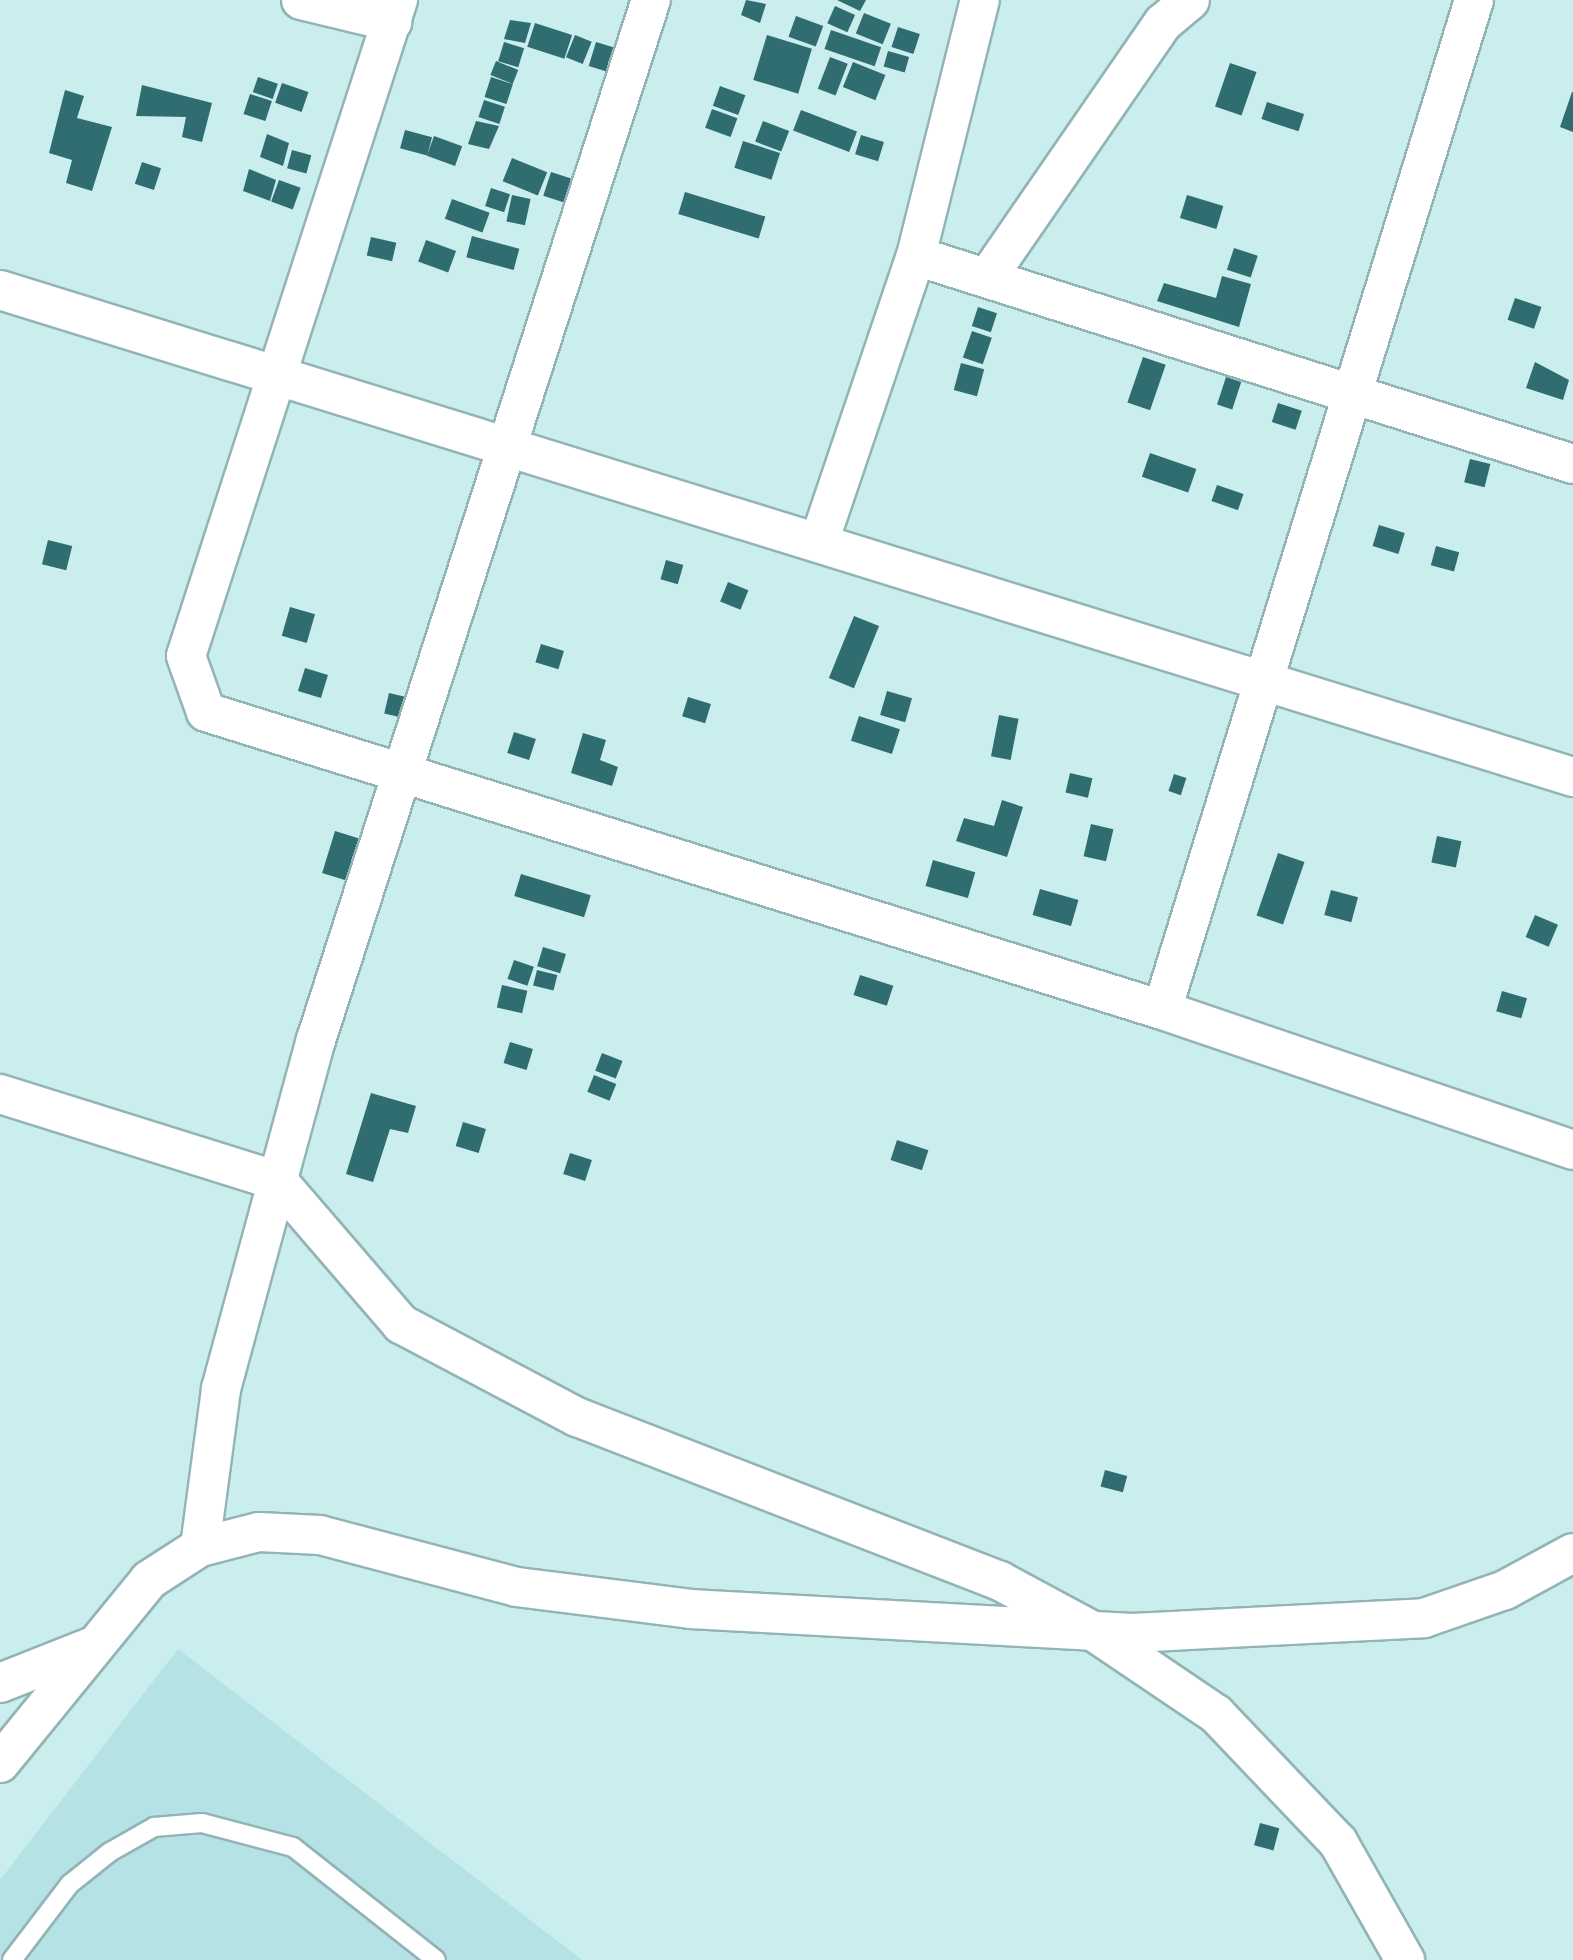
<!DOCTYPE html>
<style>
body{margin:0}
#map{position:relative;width:1573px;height:1960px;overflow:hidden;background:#caedee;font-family:"Open Sans",sans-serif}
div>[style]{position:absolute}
.built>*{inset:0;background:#b5e2e4}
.building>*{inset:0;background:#306d70;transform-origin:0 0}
.roads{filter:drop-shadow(2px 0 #93b4b6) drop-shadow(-2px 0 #93b4b6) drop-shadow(0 2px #93b4b6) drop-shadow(0 -2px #93b4b6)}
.lane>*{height:18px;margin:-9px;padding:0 9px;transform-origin:9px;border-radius:9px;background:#fff}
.street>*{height:38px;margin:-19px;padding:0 19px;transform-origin:19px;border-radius:19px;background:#fff}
span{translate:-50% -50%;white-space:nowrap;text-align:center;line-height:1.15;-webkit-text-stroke:10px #d7fafc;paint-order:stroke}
</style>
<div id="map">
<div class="built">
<i style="clip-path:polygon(178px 1649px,582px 1960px,0 1960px,0 1880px)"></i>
</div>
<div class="building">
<i style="clip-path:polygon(746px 0,766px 4px,760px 23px,741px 15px)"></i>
<i style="clip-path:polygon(837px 0,866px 0,860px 11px)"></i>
<i style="left:835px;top:6px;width:22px;height:19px;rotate:24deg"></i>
<i style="left:864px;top:13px;width:29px;height:22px;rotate:22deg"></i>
<i style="left:796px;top:16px;width:29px;height:22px;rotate:20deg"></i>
<i style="clip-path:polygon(510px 20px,531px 23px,525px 43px,504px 39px)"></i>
<i style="left:535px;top:23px;width:39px;height:25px;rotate:18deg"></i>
<i style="left:898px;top:27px;width:23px;height:21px;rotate:18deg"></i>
<i style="left:831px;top:30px;width:53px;height:20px;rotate:19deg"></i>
<i style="left:575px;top:35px;width:18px;height:24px;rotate:22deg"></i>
<i style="left:767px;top:35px;width:47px;height:47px;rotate:17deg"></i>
<i style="left:504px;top:42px;width:21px;height:20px;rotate:17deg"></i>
<i style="left:596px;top:42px;width:24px;height:25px;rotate:17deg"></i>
<i style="left:888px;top:51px;width:22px;height:16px;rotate:16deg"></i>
<i style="left:830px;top:57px;width:19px;height:34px;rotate:21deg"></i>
<i style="left:496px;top:61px;width:24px;height:15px;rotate:22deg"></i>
<i style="left:853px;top:62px;width:35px;height:27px;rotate:22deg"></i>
<i style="left:1230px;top:63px;width:28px;height:46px;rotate:19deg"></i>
<i style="left:258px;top:77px;width:21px;height:16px;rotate:19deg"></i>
<i style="left:491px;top:77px;width:23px;height:21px;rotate:18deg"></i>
<i style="left:282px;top:83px;width:28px;height:21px;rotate:19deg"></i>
<i style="clip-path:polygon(142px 85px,212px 103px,202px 142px,182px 137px,186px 117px,136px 116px)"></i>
<i style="left:720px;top:86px;width:27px;height:21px;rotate:20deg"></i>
<i style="clip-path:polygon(65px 90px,84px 96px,77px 118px,112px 127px,92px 191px,66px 183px,72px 160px,49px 153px)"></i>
<i style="clip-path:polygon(1572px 92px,1573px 92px,1573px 132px,1560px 127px)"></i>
<i style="left:250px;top:94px;width:23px;height:21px;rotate:18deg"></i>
<i style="left:484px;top:100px;width:22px;height:18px;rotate:18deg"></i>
<i style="left:1267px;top:102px;width:39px;height:18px;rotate:18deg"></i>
<i style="left:712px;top:109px;width:27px;height:20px;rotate:20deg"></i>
<i style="left:801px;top:110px;width:60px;height:22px;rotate:21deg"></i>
<i style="clip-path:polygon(476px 121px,499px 126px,489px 149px,468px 144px)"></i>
<i style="left:763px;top:121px;width:28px;height:22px;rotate:21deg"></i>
<i style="left:405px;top:130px;width:28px;height:19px;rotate:15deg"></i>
<i style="clip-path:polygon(267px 134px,289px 143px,283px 166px,260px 157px)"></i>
<i style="left:861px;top:135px;width:24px;height:20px;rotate:17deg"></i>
<i style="left:434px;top:136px;width:30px;height:21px;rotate:20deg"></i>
<i style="left:743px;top:141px;width:39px;height:28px;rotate:18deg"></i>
<i style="left:292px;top:150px;width:20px;height:19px;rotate:15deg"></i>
<i style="left:512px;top:158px;width:38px;height:25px;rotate:22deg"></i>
<i style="left:142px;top:162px;width:20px;height:23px;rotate:18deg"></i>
<i style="clip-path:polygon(249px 169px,276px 180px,270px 201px,243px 191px)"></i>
<i style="left:551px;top:172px;width:26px;height:25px;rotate:18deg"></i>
<i style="left:279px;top:180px;width:23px;height:23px;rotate:20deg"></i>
<i style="left:491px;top:188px;width:20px;height:19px;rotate:18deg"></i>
<i style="left:685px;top:192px;width:84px;height:23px;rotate:17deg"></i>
<i style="left:512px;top:195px;width:19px;height:27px;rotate:12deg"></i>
<i style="left:1187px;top:195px;width:38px;height:24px;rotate:17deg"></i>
<i style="left:452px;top:199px;width:40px;height:21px;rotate:20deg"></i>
<i style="left:472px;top:236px;width:49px;height:22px;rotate:15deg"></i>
<i style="left:371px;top:237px;width:26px;height:19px;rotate:13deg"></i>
<i style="left:426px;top:240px;width:32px;height:23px;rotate:20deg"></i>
<i style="left:1234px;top:248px;width:25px;height:23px;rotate:18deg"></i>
<i style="clip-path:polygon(1222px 276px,1251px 284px,1239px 327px,1157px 301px,1164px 283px,1216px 298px)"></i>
<i style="left:1515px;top:298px;width:28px;height:23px;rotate:19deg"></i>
<i style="left:978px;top:307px;width:20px;height:20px;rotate:18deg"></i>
<i style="left:972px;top:331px;width:21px;height:28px;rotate:19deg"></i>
<i style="left:1143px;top:357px;width:24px;height:48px;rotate:19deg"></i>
<i style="clip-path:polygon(1535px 362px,1569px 380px,1563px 400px,1526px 388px)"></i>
<i style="left:961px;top:363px;width:24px;height:28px;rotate:15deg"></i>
<i style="left:1226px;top:377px;width:16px;height:29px;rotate:18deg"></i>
<i style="left:1278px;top:403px;width:25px;height:20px;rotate:18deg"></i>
<i style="left:1150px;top:453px;width:49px;height:25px;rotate:19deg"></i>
<i style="left:1470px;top:459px;width:21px;height:24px;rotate:14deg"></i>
<i style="left:1217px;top:485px;width:28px;height:17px;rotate:19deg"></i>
<i style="left:1379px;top:525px;width:27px;height:22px;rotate:17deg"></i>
<i style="left:48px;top:540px;width:25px;height:25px;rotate:14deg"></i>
<i style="left:1436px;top:546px;width:24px;height:20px;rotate:15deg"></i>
<i style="left:666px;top:560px;width:18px;height:20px;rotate:16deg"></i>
<i style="left:728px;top:582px;width:22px;height:21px;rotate:22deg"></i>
<i style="left:290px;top:607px;width:26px;height:30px;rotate:16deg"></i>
<i style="left:854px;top:616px;width:27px;height:67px;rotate:22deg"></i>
<i style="left:541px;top:644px;width:24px;height:19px;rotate:17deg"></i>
<i style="left:305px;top:668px;width:24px;height:24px;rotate:17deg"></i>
<i style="left:887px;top:691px;width:26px;height:25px;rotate:16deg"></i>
<i style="left:389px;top:693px;width:22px;height:21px;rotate:13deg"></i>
<i style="left:688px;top:697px;width:24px;height:20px;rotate:17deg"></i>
<i style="left:999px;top:715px;width:20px;height:42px;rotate:11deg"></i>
<i style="left:859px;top:716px;width:43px;height:26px;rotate:18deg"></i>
<i style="left:514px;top:732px;width:23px;height:22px;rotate:18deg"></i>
<i style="clip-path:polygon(583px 733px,606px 740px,600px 760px,618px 767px,612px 786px,571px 773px)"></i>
<i style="left:1070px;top:773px;width:23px;height:20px;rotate:13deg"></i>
<i style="left:1174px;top:774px;width:13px;height:18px;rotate:18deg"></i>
<i style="clip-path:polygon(1002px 800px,1023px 807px,1007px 857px,956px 841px,964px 818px,994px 826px)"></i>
<i style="left:1091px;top:824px;width:23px;height:33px;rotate:13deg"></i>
<i style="left:335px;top:831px;width:27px;height:44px;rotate:17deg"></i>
<i style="left:1437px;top:836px;width:25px;height:27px;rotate:12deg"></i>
<i style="left:1278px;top:853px;width:28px;height:66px;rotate:19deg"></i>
<i style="left:933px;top:860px;width:44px;height:27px;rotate:16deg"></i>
<i style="left:521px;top:874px;width:73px;height:23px;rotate:17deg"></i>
<i style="left:1040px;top:889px;width:40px;height:27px;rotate:16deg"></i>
<i style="left:1331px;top:890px;width:28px;height:26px;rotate:15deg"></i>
<i style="left:1535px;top:915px;width:25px;height:24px;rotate:23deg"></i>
<i style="left:543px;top:947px;width:24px;height:20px;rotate:17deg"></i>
<i style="left:514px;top:960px;width:21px;height:20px;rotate:19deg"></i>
<i style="left:537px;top:970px;width:21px;height:16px;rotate:14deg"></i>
<i style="left:860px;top:975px;width:35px;height:21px;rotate:18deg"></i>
<i style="left:502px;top:985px;width:26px;height:23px;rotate:13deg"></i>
<i style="left:1502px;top:991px;width:26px;height:21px;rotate:16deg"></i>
<i style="left:510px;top:1042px;width:24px;height:22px;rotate:17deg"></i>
<i style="left:602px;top:1053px;width:22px;height:19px;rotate:21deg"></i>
<i style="left:594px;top:1075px;width:24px;height:18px;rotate:22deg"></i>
<i style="clip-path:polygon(371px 1093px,416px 1106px,408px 1133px,390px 1129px,373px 1182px,346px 1174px)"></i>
<i style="left:463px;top:1122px;width:24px;height:25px;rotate:17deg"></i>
<i style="left:897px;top:1140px;width:33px;height:21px;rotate:18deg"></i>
<i style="left:570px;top:1153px;width:23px;height:22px;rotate:18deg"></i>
<i style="left:1105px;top:1470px;width:23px;height:17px;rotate:15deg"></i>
<i style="left:1260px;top:1823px;width:20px;height:23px;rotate:15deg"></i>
</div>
<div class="roads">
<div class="lane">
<i style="left:12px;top:1960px;width:96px;rotate:-52.7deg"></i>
<i style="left:70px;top:1884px;width:51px;rotate:-38.7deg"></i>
<i style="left:110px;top:1852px;width:51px;rotate:-29.6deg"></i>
<i style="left:154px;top:1827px;width:48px;rotate:-4.8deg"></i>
<i style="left:202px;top:1823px;width:94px;rotate:14.8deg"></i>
<i style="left:293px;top:1847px;width:182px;rotate:38.3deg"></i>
</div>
<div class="street">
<i style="left:301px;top:0;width:94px;rotate:13.6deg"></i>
<i style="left:398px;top:0;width:689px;rotate:107.91deg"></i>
<i style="left:186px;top:656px;width:59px;rotate:70.3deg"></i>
<i style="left:206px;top:712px;width:1001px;rotate:17.31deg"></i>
<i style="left:1162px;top:1010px;width:434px;rotate:18.8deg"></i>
<i style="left:916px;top:256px;width:689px;rotate:17.57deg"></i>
<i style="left:987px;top:278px;width:310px;rotate:-55.4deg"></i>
<i style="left:1163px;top:23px;width:35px;rotate:-40deg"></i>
<i style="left:0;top:290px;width:1647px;rotate:17.2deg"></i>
<i style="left:819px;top:542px;width:302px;rotate:-71.3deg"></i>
<i style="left:916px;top:256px;width:264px;rotate:-76deg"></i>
<i style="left:1162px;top:1010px;width:1057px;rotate:-72.83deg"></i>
<i style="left:0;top:1094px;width:291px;rotate:17.4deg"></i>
<i style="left:278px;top:1181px;width:189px;rotate:49.3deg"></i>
<i style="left:401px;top:1324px;width:199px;rotate:27.9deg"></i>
<i style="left:577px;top:1417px;width:454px;rotate:21.2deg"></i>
<i style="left:1000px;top:1581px;width:106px;rotate:28.3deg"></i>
<i style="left:1093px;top:1631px;width:148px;rotate:34deg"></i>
<i style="left:1216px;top:1714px;width:177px;rotate:46.4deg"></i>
<i style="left:1338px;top:1842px;width:136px;rotate:60.4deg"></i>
<i style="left:200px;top:1547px;width:159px;rotate:-82.4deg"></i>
<i style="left:221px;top:1389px;width:362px;rotate:-74.8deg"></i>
<i style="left:316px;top:1040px;width:1093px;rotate:-72.15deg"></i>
<i style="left:0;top:1683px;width:98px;rotate:-21.6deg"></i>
<i style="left:0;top:1763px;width:236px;rotate:-50.8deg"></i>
<i style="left:149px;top:1580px;width:61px;rotate:-32.9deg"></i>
<i style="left:200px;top:1547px;width:61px;rotate:-14.3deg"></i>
<i style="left:259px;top:1532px;width:61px;rotate:2.8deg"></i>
<i style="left:320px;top:1535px;width:204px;rotate:14.8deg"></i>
<i style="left:517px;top:1587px;width:174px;rotate:7.2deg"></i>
<i style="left:690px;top:1609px;width:443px;rotate:3.1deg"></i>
<i style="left:1132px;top:1633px;width:292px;rotate:-2.9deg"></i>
<i style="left:1424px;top:1618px;width:86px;rotate:-19.1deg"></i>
<i style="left:1505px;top:1590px;width:77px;rotate:-28.6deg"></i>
</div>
</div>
</div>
